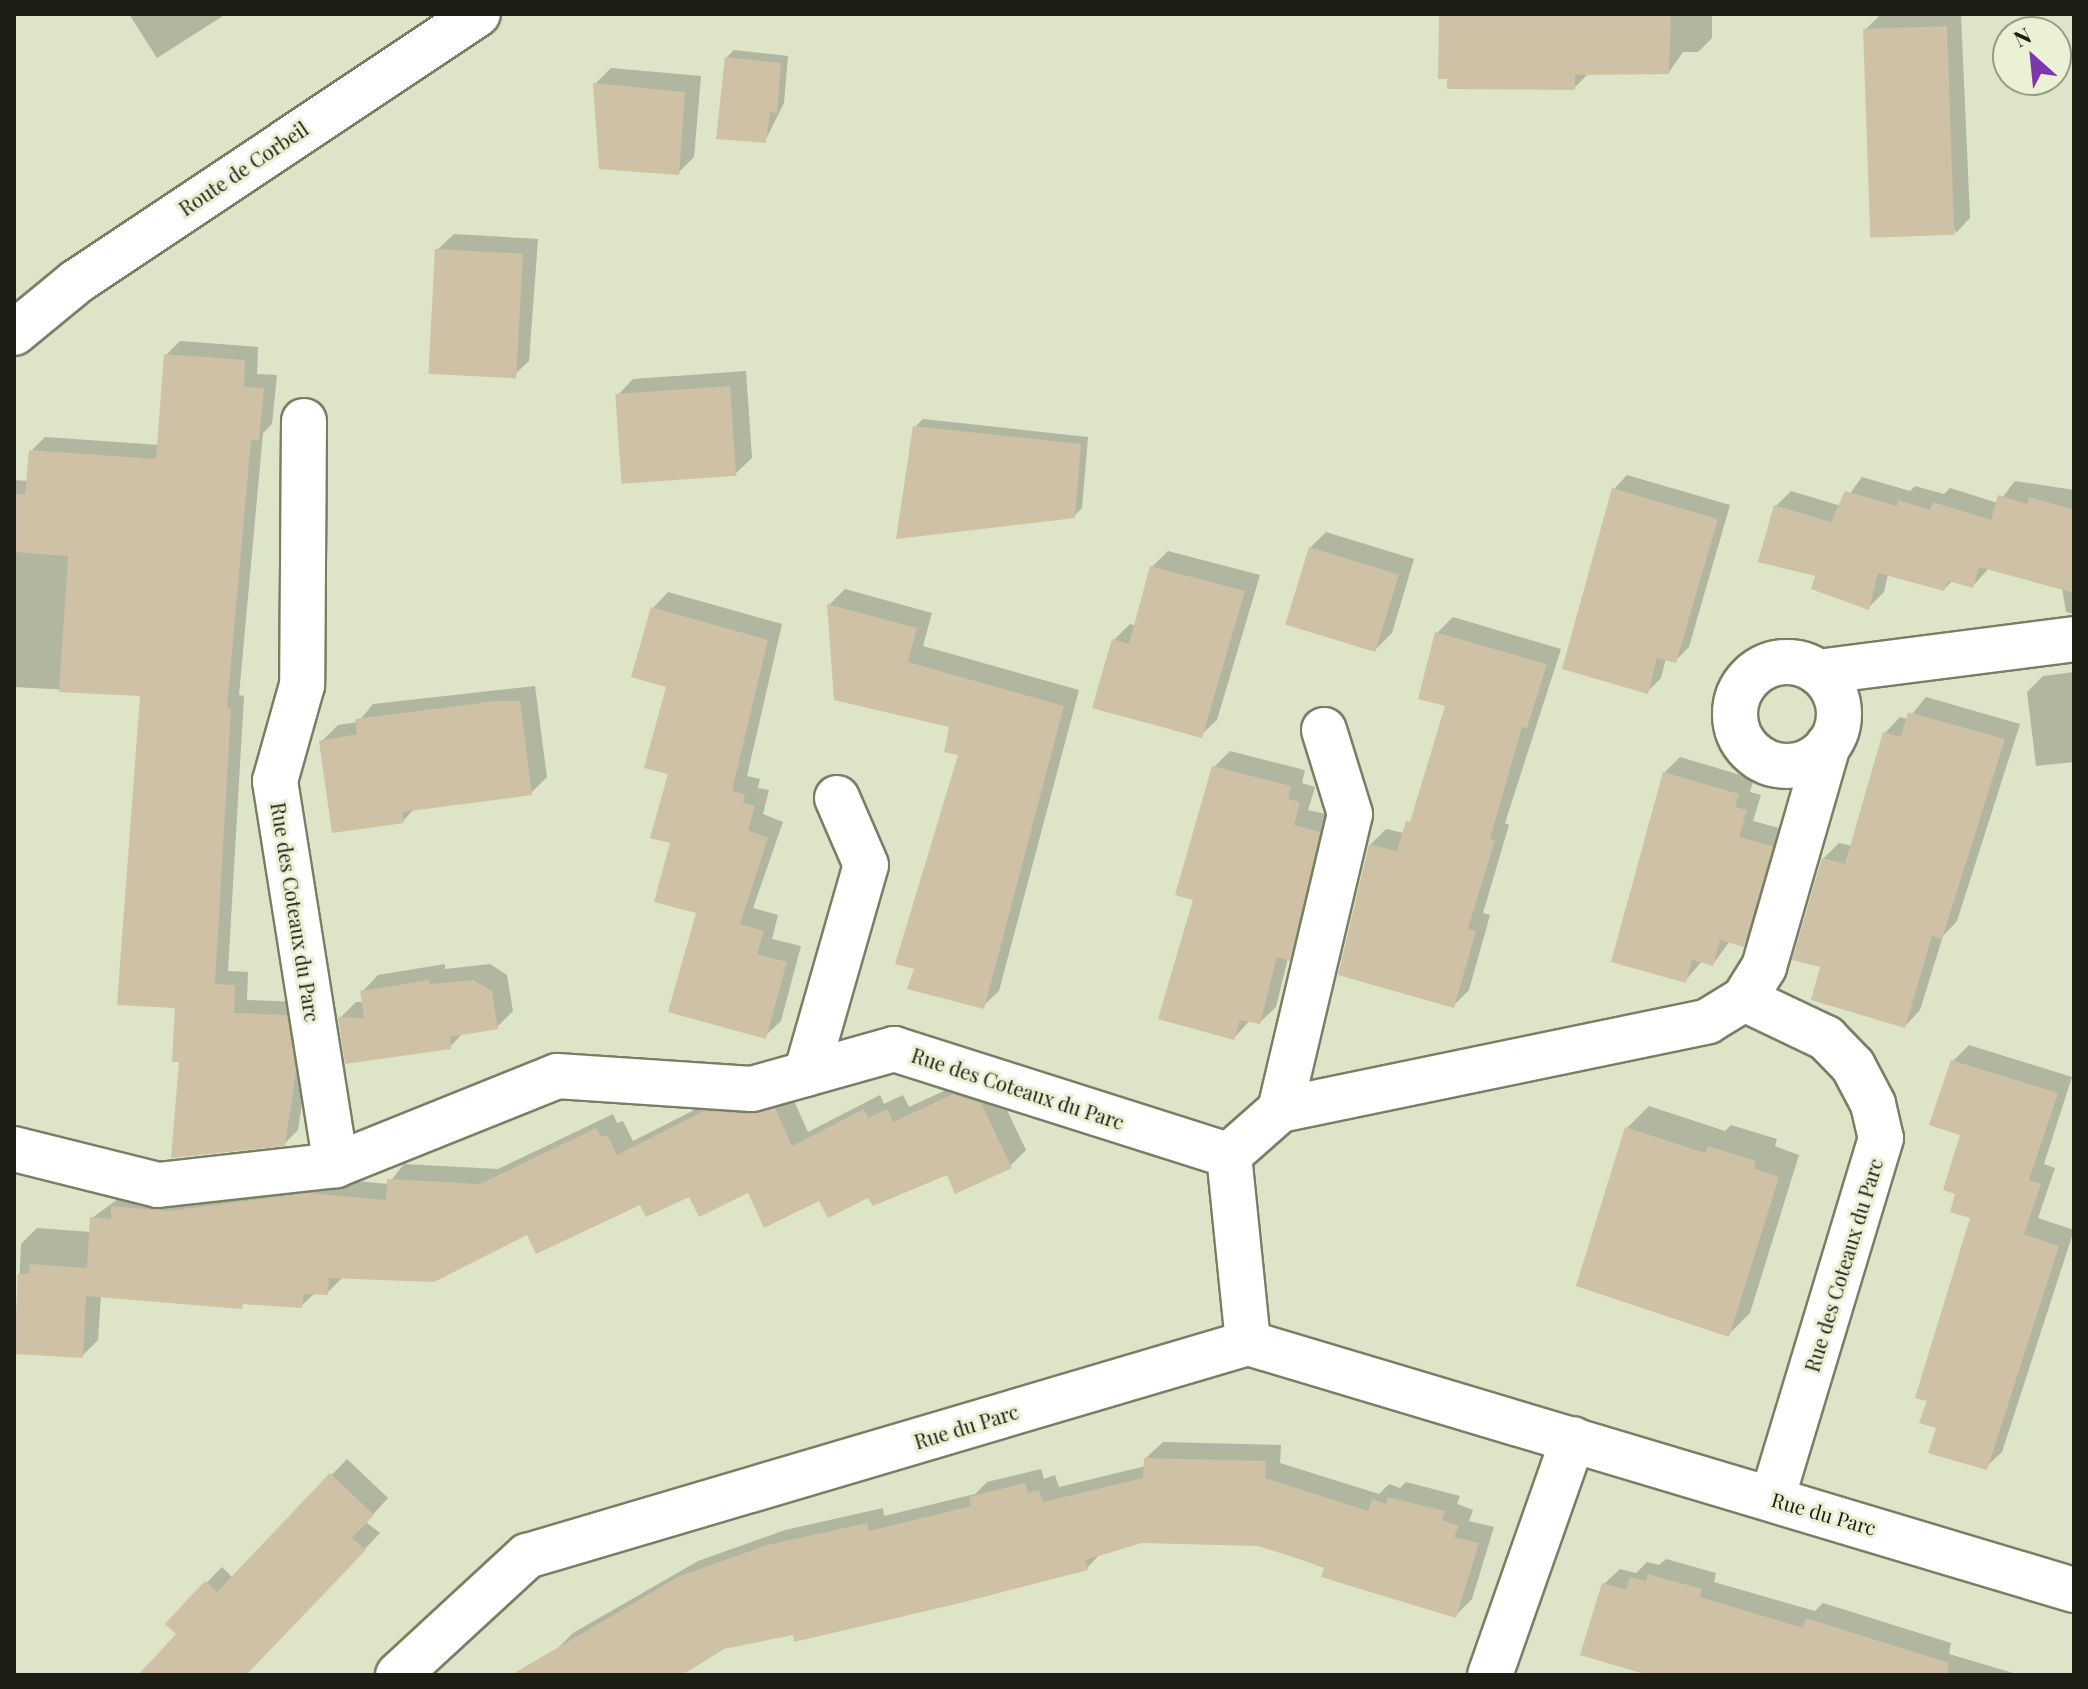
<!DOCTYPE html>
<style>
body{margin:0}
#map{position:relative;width:2088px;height:1689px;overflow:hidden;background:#dde4c7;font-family:"Playfair Display",serif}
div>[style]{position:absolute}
.shadow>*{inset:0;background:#0003}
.building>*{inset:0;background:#cec1a6;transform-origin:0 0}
.roads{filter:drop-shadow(2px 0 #797f65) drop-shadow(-2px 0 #797f65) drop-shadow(0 2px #797f65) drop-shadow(0 -2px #797f65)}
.minor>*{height:44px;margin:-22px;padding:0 22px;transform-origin:22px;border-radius:22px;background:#fff}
.minor>.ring{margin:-22px;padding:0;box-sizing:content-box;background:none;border:44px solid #fff;border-radius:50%}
.secondary>*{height:44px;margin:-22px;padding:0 22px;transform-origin:22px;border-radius:22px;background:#fff}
span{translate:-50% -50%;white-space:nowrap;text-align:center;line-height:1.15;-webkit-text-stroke:6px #eaf1d4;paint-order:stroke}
.street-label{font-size:20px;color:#1c1e14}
.frame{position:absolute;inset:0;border:16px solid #1c1e14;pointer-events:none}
.north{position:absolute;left:1992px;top:16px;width:80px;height:80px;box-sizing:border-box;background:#eaf1d4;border:2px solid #989d87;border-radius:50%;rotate:333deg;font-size:22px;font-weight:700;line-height:32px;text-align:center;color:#1c1e14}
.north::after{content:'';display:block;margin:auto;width:28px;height:36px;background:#7d37aa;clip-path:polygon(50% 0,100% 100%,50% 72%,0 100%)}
</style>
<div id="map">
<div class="shadow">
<i style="clip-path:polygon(129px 14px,226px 14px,157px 58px)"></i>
<i style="clip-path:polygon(1441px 14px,1728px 14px,1712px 16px,1712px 38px,1698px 52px,1683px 52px,1669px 72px,1588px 74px,1574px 88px)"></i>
<i style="clip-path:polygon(1961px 14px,1970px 218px,1956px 233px,1865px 30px,1880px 15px)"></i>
<i style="clip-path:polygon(734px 50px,788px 56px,784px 103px,765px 141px,726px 58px)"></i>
<i style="clip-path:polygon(611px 68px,701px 76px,694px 157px,678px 173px,595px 84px)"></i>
<i style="clip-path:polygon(454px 234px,538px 239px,529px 361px,512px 377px,437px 250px)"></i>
<i style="clip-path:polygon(180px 341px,258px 347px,257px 374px,277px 375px,272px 424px,263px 433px,239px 695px,244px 696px,228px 971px,248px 972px,247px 1000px,300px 1002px,309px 1056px,298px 1130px,284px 1144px,181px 1060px,142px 694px,14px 687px,14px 480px,28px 481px,31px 451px,45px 437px,160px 445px,166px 355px)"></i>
<i style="clip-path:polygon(746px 371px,752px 458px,735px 474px,617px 396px,633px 379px)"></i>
<i style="clip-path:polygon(923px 419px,1088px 437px,1082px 508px,1074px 516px,915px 427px)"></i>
<i style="clip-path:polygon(1627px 475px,1730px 505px,1689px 647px,1675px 661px,1666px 658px,1661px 678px,1647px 692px,1614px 489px)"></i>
<i style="clip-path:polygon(1862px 477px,1910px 491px,1915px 486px,1944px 494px,1950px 488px,1998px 503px,2015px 481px,2074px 490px,2074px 614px,2066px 612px,2062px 588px,1989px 568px,1973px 586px,1953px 580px,1944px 589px,1888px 574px,1884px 592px,1868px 608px,1817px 575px,1776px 506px,1791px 491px,1841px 506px)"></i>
<i style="clip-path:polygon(1326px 532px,1414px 559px,1392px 633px,1376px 649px,1310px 548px)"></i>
<i style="clip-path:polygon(1168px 551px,1260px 575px,1217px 720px,1201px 735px,1114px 640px,1130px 624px,1136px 626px,1152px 567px)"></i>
<i style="clip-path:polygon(845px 589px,932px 613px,923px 646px,1079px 690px,999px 991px,983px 1006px,916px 968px,897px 963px,960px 754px,952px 725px,829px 605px)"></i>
<i style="clip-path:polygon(668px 592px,782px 624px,747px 776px,760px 779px,758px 788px,769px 790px,763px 814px,783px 822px,753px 908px,778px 915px,772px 939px,801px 946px,781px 1021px,765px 1036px,698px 912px,672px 841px,669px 685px,653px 608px)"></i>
<i style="clip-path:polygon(1453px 617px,1561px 649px,1505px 823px,1509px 825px,1483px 913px,1490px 915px,1469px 990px,1453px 1006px,1370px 845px,1386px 829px,1404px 833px,1415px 814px,1448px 705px,1437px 633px)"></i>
<i style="clip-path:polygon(2074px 672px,2074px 762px,2036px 766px,2027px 692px,2043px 676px)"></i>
<i style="clip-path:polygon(535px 686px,547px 777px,531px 793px,415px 808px,403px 821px,322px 741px,338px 725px,358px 722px,373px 704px)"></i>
<i style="clip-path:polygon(1926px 697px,2020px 724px,1957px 921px,1943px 936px,1920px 1010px,1905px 1026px,1823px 966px,1823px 859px,1839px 843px,1852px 846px,1885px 733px,1900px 717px,1908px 719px)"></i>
<i style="clip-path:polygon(1230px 751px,1305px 770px,1302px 783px,1315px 787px,1308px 810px,1335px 816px,1305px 943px,1288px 958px,1276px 1007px,1260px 1022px,1250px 1020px,1234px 1038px,1214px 767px)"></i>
<i style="clip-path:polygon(1680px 757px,1754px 779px,1750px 792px,1761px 795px,1753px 821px,1787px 830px,1759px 929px,1743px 945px,1730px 941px,1713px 964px,1702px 961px,1685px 981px,1664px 773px)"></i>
<i style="clip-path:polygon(445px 964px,445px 969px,490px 964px,507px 975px,513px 1011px,497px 1027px,463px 1033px,450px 1047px,340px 1018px,356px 1002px,364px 1002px,362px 992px,378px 975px)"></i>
<i style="clip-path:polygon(1969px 1045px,2072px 1077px,2044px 1164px,2055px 1168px,2038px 1218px,2074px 1230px,2002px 1452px,1986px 1467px,1938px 1427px,1929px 1399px,1973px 1216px,1958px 1193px,1963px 1134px,1953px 1061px)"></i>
<i style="clip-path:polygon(970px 1079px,996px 1087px,1026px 1150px,1010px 1166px,948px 1173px,869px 1196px,820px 1198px,749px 1191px,641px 1202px,343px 1277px,327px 1293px,315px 1293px,301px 1306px,101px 1295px,98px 1340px,82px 1356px,16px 1352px,21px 1244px,37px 1228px,91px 1232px,92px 1218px,129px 1191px,326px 1178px,388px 1184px,404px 1164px,498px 1169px,613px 1114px,617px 1123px,623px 1121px,633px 1141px,722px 1096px,791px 1094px,808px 1132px,880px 1095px,884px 1104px,903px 1095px,909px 1107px)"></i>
<i style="clip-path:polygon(1649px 1106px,1725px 1131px,1731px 1125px,1777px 1139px,1775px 1146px,1799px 1155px,1750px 1313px,1728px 1335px,1627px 1128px)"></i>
<i style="clip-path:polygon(1163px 1442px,1281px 1445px,1280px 1463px,1379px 1494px,1389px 1484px,1400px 1488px,1406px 1482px,1460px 1496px,1457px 1504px,1473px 1510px,1469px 1521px,1494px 1527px,1472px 1599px,1456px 1615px,1258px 1544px,1141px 1541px,1102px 1552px,1087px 1568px,724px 1647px,676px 1675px,564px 1675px,557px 1649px,573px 1633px,698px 1561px,785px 1530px,883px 1508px,884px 1516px,975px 1494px,987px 1482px,1041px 1469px,1044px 1479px,1055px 1475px,1059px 1487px,1146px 1466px,1146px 1458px)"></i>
<i style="clip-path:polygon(347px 1459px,388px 1498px,366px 1522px,380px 1533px,245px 1675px,140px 1675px,179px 1634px,188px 1602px,222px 1567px,233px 1578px)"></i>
<i style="clip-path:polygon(1666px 1559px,1716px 1573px,1714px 1582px,1815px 1611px,1823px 1603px,1951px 1643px,1949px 1654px,2020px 1675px,1653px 1675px,1604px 1584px,1620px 1569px,1636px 1573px,1647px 1562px,1659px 1565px)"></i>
</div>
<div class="building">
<i style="clip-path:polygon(1439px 14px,1671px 14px,1669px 74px,1575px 75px,1575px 90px,1447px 89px,1447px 79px,1438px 79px)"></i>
<i style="left:1947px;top:26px;width:209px;height:84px;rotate:88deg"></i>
<i style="clip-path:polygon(725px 57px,781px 63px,777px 113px,770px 112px,766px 143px,716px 139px)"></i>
<i style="clip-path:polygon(593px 83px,685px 92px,679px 175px,599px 169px)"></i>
<i style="left:435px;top:249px;width:88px;height:125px;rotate:3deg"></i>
<i style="clip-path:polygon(164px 354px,245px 360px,244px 387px,264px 388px,259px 440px,251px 440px,227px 708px,231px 709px,215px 984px,235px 985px,234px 1013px,287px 1015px,296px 1071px,285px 1146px,171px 1158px,179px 1062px,172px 1062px,175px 1008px,117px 1005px,140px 696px,59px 692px,68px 556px,14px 552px,14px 494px,25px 494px,29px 450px,156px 459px)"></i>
<i style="left:730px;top:386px;width:90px;height:115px;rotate:86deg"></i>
<i style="clip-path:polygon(913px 426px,1081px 444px,1075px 518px,896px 539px)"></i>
<i style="clip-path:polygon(1612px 488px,1718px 519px,1676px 663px,1657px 658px,1648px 694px,1562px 669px)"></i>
<i style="clip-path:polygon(1845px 491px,1897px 506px,1898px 500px,1930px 510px,1933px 502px,1991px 520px,1998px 495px,2027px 504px,2029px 497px,2074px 510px,2074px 593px,1979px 567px,1973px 588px,1948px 581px,1944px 591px,1878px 573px,1869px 610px,1811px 589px,1815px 576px,1758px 562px,1774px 505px,1831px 522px)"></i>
<i style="left:1309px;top:547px;width:94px;height:81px;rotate:17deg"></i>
<i style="clip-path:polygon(1150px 566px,1245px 591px,1202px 738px,1092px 708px,1112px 639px,1129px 644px)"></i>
<i style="clip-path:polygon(827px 604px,917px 628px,908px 662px,1064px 706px,984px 1009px,907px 989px,914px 969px,895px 964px,958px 755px,944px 752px,949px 727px,834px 700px)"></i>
<i style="clip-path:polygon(651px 607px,768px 640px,732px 791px,745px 794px,743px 803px,755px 806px,748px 830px,768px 838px,740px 924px,729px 921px,764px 931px,757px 954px,787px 962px,766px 1039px,668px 1012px,696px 913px,654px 902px,670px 843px,650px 838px,668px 774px,644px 768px,666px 687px,631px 677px)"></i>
<i style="clip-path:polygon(1435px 632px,1547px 664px,1527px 728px,1522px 727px,1490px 839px,1495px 840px,1468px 929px,1476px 931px,1454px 1008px,1338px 975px,1369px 844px,1397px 851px,1406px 821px,1410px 822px,1445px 706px,1418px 699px)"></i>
<i style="clip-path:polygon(496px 701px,520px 701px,532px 795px,402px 812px,404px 823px,332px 833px,319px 741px,357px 734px,355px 719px)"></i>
<i style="clip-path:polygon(1908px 712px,2005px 739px,1942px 939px,1932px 936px,1905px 1028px,1811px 1000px,1820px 967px,1792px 960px,1822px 858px,1845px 864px,1883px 732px,1901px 737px)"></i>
<i style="clip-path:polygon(1212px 766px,1291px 786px,1288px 799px,1300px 802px,1294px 825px,1320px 832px,1290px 961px,1277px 957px,1260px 1024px,1240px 1020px,1234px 1040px,1158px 1019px,1193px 900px,1175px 895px)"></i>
<i style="clip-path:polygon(1663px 772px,1739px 794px,1735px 807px,1747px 810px,1739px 837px,1773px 846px,1744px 947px,1720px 940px,1713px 966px,1692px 960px,1686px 983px,1611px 962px)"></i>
<i style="clip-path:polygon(429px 980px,429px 984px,473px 980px,492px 991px,498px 1029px,450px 1037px,451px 1049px,345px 1064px,338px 1017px,364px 1018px,360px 991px)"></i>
<i style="clip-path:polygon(1951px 1060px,2058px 1093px,2029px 1180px,2041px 1184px,2024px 1234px,2059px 1246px,1987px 1470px,1928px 1453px,1936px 1428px,1919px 1423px,1927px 1401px,1915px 1398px,1970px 1218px,1950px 1212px,1955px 1194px,1943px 1190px,1960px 1135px,1929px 1125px)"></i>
<i style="clip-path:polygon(953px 1094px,981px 1103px,1012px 1168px,955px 1194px,947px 1175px,873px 1206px,868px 1198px,828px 1218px,819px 1201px,764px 1228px,748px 1193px,699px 1217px,689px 1197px,646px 1217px,640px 1205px,536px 1254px,527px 1235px,434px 1282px,329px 1278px,328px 1295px,304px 1294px,302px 1308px,243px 1304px,242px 1309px,86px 1296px,83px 1358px,14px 1354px,18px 1274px,29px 1274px,30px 1264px,87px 1268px,90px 1217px,111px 1219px,111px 1206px,167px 1211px,309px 1193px,386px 1200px,387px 1179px,480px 1184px,596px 1128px,601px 1137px,607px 1135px,617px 1155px,704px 1111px,751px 1114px,775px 1108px,792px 1146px,864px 1109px,868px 1118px,887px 1109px,893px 1122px)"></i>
<i style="clip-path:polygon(1625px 1127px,1705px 1153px,1708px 1146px,1756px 1161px,1754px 1168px,1779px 1177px,1729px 1337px,1576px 1286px)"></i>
<i style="clip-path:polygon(1144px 1458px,1266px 1461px,1265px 1478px,1368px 1511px,1372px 1499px,1386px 1504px,1388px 1497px,1445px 1511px,1442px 1520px,1459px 1526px,1454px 1537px,1479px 1543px,1456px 1618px,1321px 1577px,1324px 1567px,1258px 1546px,1142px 1543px,1085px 1560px,1088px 1570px,960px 1603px,794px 1642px,793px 1635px,724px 1649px,682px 1675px,511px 1675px,680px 1576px,767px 1545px,867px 1523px,869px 1531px,971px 1506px,969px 1497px,1025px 1483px,1028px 1493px,1039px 1490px,1043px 1502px,1143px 1478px)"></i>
<i style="clip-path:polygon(330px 1473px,374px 1515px,352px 1538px,366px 1550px,246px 1675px,138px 1675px,176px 1634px,165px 1624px,186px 1601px,205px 1581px,217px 1592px)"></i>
<i style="clip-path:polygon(1648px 1574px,1702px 1589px,1700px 1597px,1803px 1628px,1806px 1618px,1949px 1663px,1947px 1675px,1648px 1675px,1580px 1655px,1602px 1583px,1626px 1590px,1630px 1577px,1646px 1581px)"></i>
</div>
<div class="roads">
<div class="minor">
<i style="left:304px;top:421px;width:264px;rotate:90.4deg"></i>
<i style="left:302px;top:685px;width:100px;rotate:105.7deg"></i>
<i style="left:275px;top:781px;width:389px;rotate:81deg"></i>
<i style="left:336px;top:1165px;width:238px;rotate:-21.9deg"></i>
<i style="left:557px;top:1076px;width:195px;rotate:3.8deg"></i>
<i style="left:752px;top:1089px;width:148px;rotate:-15.7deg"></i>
<i style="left:894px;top:1049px;width:351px;rotate:17.6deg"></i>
<i style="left:1229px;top:1155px;width:68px;rotate:-41.4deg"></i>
<i style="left:1280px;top:1110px;width:437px;rotate:-11.7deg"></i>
<i style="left:1708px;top:1021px;width:42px;rotate:-31.4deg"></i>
<i style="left:1744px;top:999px;width:38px;rotate:-58deg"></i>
<i style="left:1764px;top:967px;width:231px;rotate:-73.9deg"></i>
<i class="ring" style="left:1735px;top:662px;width:60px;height:60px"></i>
<i style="left:1818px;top:672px;width:258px;rotate:-7.3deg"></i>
<i style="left:1744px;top:999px;width:91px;rotate:25.4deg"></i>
<i style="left:1826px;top:1038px;width:39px;rotate:46deg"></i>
<i style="left:1853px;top:1066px;width:43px;rotate:62.2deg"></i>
<i style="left:1873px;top:1104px;width:35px;rotate:77deg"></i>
<i style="left:1881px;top:1138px;width:376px;rotate:106.8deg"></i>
<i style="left:806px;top:1074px;width:217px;rotate:-74deg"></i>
<i style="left:866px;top:865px;width:73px;rotate:-113.4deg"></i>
<i style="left:1280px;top:1110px;width:304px;rotate:-76.7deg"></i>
<i style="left:1350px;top:814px;width:88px;rotate:-107.2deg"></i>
<i style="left:14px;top:1149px;width:148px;rotate:14deg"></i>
<i style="left:158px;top:1185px;width:179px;rotate:-6.4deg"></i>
<i style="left:1229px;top:1155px;width:189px;rotate:84.2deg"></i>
<i style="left:398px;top:1675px;width:176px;rotate:-42.7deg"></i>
<i style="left:527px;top:1556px;width:752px;rotate:-16.46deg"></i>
<i style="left:1248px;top:1343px;width:862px;rotate:16.65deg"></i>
<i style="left:1490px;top:1675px;width:250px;rotate:-70.6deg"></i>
</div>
<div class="secondary">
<i style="left:14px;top:333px;width:80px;rotate:-39.4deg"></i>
<i style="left:76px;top:282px;width:483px;rotate:-33.7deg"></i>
</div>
</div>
<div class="street-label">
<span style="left:243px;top:168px;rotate:-34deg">Route de Corbeil</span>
<span style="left:296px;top:912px;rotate:81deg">Rue des Coteaux du Parc</span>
<span style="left:1018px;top:1088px;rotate:18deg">Rue des Coteaux du Parc</span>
<span style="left:1843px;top:1265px;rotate:-73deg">Rue des Coteaux du Parc</span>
<span style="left:966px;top:1426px;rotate:-17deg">Rue du Parc</span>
<span style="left:1824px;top:1513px;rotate:16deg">Rue du Parc</span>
</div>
<div class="frame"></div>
<div class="north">N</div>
</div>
